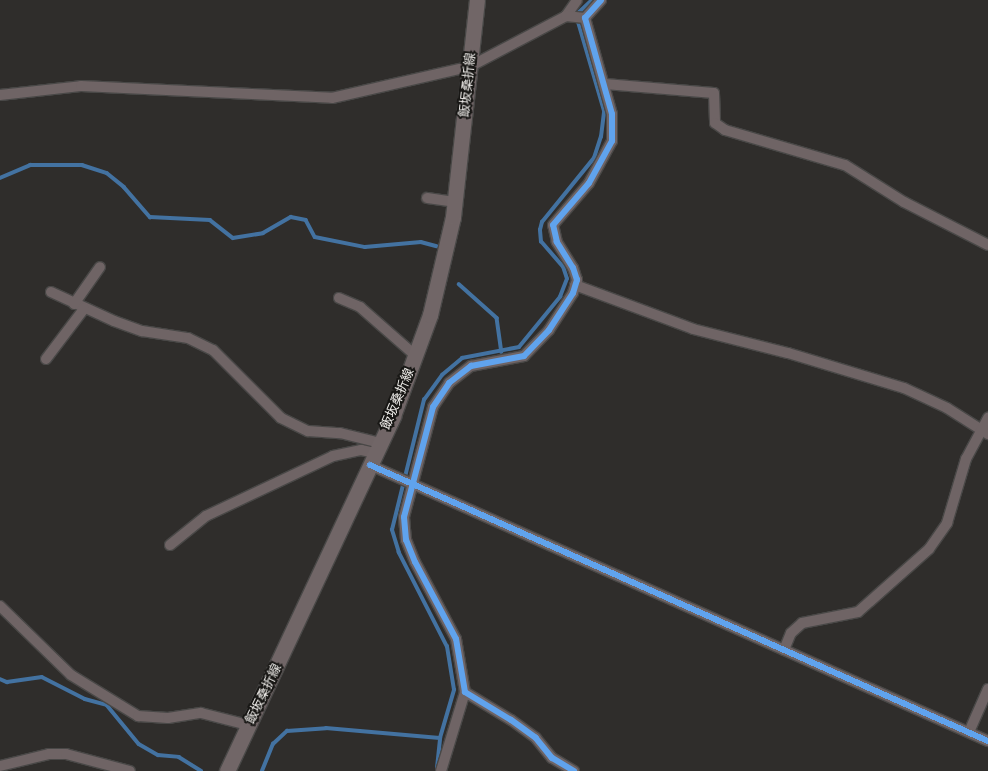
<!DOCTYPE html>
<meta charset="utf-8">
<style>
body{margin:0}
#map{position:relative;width:988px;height:771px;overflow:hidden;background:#2f2d2b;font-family:Arial,"Noto Sans JP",sans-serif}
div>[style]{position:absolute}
.stream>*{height:3.5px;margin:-1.75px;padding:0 1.75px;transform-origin:1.75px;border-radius:1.75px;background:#4372a1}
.roads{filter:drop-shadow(1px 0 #494847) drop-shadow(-1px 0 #494847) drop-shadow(0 1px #494847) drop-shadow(0 -1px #494847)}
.street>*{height:10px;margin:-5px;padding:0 5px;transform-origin:5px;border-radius:5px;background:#6f6465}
.secondary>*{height:15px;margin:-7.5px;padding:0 7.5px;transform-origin:7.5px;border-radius:7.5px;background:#716667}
.cycleway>*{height:6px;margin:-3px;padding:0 3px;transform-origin:3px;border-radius:3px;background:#60a3ed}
span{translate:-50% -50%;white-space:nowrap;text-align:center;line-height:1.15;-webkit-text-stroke:4px #181715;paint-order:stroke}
.street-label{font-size:13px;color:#efedea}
</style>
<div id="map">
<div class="stream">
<i style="left:0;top:178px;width:33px;rotate:-23deg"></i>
<i style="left:30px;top:165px;width:52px"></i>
<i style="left:82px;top:165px;width:26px;rotate:18deg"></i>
<i style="left:107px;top:173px;width:22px;rotate:39deg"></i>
<i style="left:124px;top:187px;width:40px;rotate:49deg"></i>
<i style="left:150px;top:217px;width:60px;rotate:2.9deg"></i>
<i style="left:210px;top:220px;width:29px;rotate:38deg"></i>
<i style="left:233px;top:238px;width:30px;rotate:-9deg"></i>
<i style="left:263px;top:233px;width:32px;rotate:-30deg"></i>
<i style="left:291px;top:217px;width:15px;rotate:11deg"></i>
<i style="left:306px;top:220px;width:19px;rotate:62deg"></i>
<i style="left:315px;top:237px;width:51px;rotate:11.3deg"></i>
<i style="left:365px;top:247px;width:56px;rotate:-5.1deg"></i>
<i style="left:421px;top:242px;width:16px;rotate:15deg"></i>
<i style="left:459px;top:284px;width:51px;rotate:41.8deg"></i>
<i style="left:497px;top:318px;width:34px;rotate:82deg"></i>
<i style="left:0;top:679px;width:8px;rotate:23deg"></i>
<i style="left:7px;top:682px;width:35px;rotate:-8deg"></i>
<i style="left:42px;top:677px;width:48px;rotate:27.1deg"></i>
<i style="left:85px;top:699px;width:23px;rotate:15deg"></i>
<i style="left:107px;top:705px;width:50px;rotate:50.6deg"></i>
<i style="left:139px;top:744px;width:22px;rotate:30deg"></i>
<i style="left:158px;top:755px;width:21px;rotate:5deg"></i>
<i style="left:179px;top:757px;width:26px;rotate:32deg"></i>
<i style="left:437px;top:768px;width:30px;rotate:-84deg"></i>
<i style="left:440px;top:738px;width:50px;rotate:-73.7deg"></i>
<i style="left:454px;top:690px;width:44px;rotate:-99.2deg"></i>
<i style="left:447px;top:647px;width:106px;rotate:-117.1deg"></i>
<i style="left:399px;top:553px;width:24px;rotate:-107deg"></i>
<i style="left:392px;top:530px;width:134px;rotate:-76.2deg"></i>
<i style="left:424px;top:400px;width:31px;rotate:-54deg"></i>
<i style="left:442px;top:375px;width:26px;rotate:-40deg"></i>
<i style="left:462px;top:358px;width:58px;rotate:-10.9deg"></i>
<i style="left:519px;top:347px;width:65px;rotate:-50.6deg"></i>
<i style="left:560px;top:297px;width:19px;rotate:-69deg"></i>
<i style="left:567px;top:279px;width:13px;rotate:-108deg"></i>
<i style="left:563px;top:267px;width:33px;rotate:-131deg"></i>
<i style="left:541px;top:242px;width:12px;rotate:-95deg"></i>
<i style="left:540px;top:230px;width:8px;rotate:-76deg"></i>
<i style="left:542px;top:222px;width:82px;rotate:-50.9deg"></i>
<i style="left:594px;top:158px;width:22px;rotate:-72deg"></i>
<i style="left:601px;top:137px;width:26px;rotate:-83deg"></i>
<i style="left:604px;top:111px;width:100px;rotate:-106.3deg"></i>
<i style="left:576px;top:15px;width:22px;rotate:-43deg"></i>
<i style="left:262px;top:771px;width:29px;rotate:-68deg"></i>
<i style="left:273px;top:744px;width:19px;rotate:-43deg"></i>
<i style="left:287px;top:731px;width:39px;rotate:-4deg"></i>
<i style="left:326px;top:728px;width:114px;rotate:5deg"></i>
</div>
<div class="roads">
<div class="street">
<i style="left:566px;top:16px;width:19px;rotate:-55deg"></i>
<i style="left:605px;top:84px;width:109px;rotate:4.7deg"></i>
<i style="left:714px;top:93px;width:30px;rotate:88deg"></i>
<i style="left:715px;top:123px;width:12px;rotate:35deg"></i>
<i style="left:725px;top:130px;width:125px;rotate:16.3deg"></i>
<i style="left:845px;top:165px;width:70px;rotate:32.1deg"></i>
<i style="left:904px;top:202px;width:94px;rotate:27.1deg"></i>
<i style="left:0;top:95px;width:81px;rotate:-6.3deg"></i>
<i style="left:81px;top:86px;width:251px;rotate:2.7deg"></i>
<i style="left:332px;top:98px;width:140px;rotate:-12.8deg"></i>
<i style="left:469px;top:67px;width:110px;rotate:-27.7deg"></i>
<i style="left:566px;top:16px;width:19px;rotate:6deg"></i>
<i style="left:427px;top:198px;width:28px;rotate:8deg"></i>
<i style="left:575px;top:285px;width:126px;rotate:20.4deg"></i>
<i style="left:693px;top:329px;width:98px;rotate:14.2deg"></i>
<i style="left:788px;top:353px;width:121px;rotate:16.8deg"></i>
<i style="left:904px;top:388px;width:47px;rotate:24.9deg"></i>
<i style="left:947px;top:408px;width:49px;rotate:32.4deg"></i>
<i style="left:51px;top:292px;width:69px;rotate:24.7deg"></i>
<i style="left:114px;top:321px;width:30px;rotate:20deg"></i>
<i style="left:142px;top:331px;width:47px;rotate:8.7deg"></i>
<i style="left:188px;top:338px;width:28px;rotate:26deg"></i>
<i style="left:213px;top:350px;width:96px;rotate:45deg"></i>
<i style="left:281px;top:418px;width:30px;rotate:26deg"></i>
<i style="left:308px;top:431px;width:32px;rotate:4deg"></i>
<i style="left:340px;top:433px;width:41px;rotate:14deg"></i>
<i style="left:339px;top:298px;width:23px;rotate:23deg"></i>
<i style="left:360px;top:307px;width:74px;rotate:41.2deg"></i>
<i style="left:74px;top:304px;width:45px;rotate:-54.9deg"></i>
<i style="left:46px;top:359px;width:63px;rotate:-52.8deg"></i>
<i style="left:370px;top:465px;width:677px;rotate:24.07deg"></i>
<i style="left:170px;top:545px;width:46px;rotate:-38.9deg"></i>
<i style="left:206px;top:516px;width:140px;rotate:-25.3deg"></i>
<i style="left:333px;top:456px;width:29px;rotate:-12deg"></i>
<i style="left:361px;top:450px;width:14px;rotate:12deg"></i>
<i style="left:0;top:606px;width:99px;rotate:44.2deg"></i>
<i style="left:71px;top:675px;width:79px;rotate:31.5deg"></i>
<i style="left:138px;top:716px;width:30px;rotate:4deg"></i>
<i style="left:168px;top:718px;width:33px;rotate:-9deg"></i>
<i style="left:201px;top:713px;width:49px;rotate:14.3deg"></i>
<i style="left:784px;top:650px;width:18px;rotate:-68deg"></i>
<i style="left:791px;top:633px;width:15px;rotate:-42deg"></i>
<i style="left:802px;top:623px;width:57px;rotate:-11.1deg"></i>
<i style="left:858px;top:612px;width:95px;rotate:-41.6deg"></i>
<i style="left:929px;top:549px;width:32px;rotate:-55deg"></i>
<i style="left:947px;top:523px;width:67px;rotate:-73.5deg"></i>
<i style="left:966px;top:459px;width:47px;rotate:-61.8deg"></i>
<i style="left:969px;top:732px;width:47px;rotate:-66.2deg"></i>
<i style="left:0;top:766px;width:50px;rotate:-13.8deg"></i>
<i style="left:49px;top:754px;width:17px"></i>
<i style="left:66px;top:754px;width:66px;rotate:14.9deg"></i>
<i style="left:441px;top:771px;width:83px;rotate:-73.1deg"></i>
<i style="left:574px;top:771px;width:26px;rotate:-149deg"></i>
<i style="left:552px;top:758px;width:26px;rotate:-129deg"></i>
<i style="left:536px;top:738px;width:31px;rotate:-144deg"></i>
<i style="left:511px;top:720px;width:54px;rotate:-148.7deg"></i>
<i style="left:465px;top:692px;width:54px;rotate:-99.6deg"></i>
<i style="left:456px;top:639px;width:87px;rotate:-118deg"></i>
<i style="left:415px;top:562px;width:24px;rotate:-112deg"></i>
<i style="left:406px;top:540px;width:23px;rotate:-95deg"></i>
<i style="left:404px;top:517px;width:114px;rotate:-75.2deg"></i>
<i style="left:433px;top:407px;width:29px;rotate:-56deg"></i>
<i style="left:449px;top:383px;width:28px;rotate:-38deg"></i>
<i style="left:471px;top:366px;width:54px;rotate:-10.7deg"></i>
<i style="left:524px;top:356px;width:36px;rotate:-46deg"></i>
<i style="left:549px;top:330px;width:44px;rotate:-57deg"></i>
<i style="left:573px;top:293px;width:14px;rotate:-73deg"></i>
<i style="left:577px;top:280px;width:13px;rotate:-108deg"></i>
<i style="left:573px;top:268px;width:31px;rotate:-122deg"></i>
<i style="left:557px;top:242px;width:17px;rotate:-103deg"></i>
<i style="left:553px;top:225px;width:55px;rotate:-49.4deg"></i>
<i style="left:589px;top:183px;width:48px;rotate:-61.3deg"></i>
<i style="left:612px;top:141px;width:27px;rotate:-90deg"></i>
<i style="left:612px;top:114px;width:100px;rotate:-105.7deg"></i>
<i style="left:585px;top:18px;width:24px;rotate:-48deg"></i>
</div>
<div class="secondary">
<i style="left:227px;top:771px;width:392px;rotate:-64.9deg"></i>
<i style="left:393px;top:416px;width:108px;rotate:-69.9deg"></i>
<i style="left:430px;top:315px;width:101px;rotate:-76.8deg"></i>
<i style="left:453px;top:217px;width:218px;rotate:-83.7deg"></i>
</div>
</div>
<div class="cycleway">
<i style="left:370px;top:465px;width:677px;rotate:24.07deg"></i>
<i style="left:574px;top:771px;width:26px;rotate:-149deg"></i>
<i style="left:552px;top:758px;width:26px;rotate:-129deg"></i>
<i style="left:536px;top:738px;width:31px;rotate:-144deg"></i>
<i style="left:511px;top:720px;width:54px;rotate:-148.7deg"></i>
<i style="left:465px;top:692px;width:54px;rotate:-99.6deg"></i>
<i style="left:456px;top:639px;width:87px;rotate:-118deg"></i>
<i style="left:415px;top:562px;width:24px;rotate:-112deg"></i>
<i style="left:406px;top:540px;width:23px;rotate:-95deg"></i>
<i style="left:404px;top:517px;width:114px;rotate:-75.2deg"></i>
<i style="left:433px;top:407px;width:29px;rotate:-56deg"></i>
<i style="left:449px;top:383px;width:28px;rotate:-38deg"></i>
<i style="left:471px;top:366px;width:54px;rotate:-10.7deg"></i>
<i style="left:524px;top:356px;width:36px;rotate:-46deg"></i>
<i style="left:549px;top:330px;width:44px;rotate:-57deg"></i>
<i style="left:573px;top:293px;width:14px;rotate:-73deg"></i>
<i style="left:577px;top:280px;width:13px;rotate:-108deg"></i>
<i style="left:573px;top:268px;width:31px;rotate:-122deg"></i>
<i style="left:557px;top:242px;width:17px;rotate:-103deg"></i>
<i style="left:553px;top:225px;width:55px;rotate:-49.4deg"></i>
<i style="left:589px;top:183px;width:48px;rotate:-61.3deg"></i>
<i style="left:612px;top:141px;width:27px;rotate:-90deg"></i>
<i style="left:612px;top:114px;width:100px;rotate:-105.7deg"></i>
<i style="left:585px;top:18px;width:24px;rotate:-48deg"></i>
</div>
<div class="street-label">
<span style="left:468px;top:85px;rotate:-84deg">飯坂桑折線</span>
<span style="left:398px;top:399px;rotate:-67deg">飯坂桑折線</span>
<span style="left:264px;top:694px;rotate:-64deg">飯坂桑折線</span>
</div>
</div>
